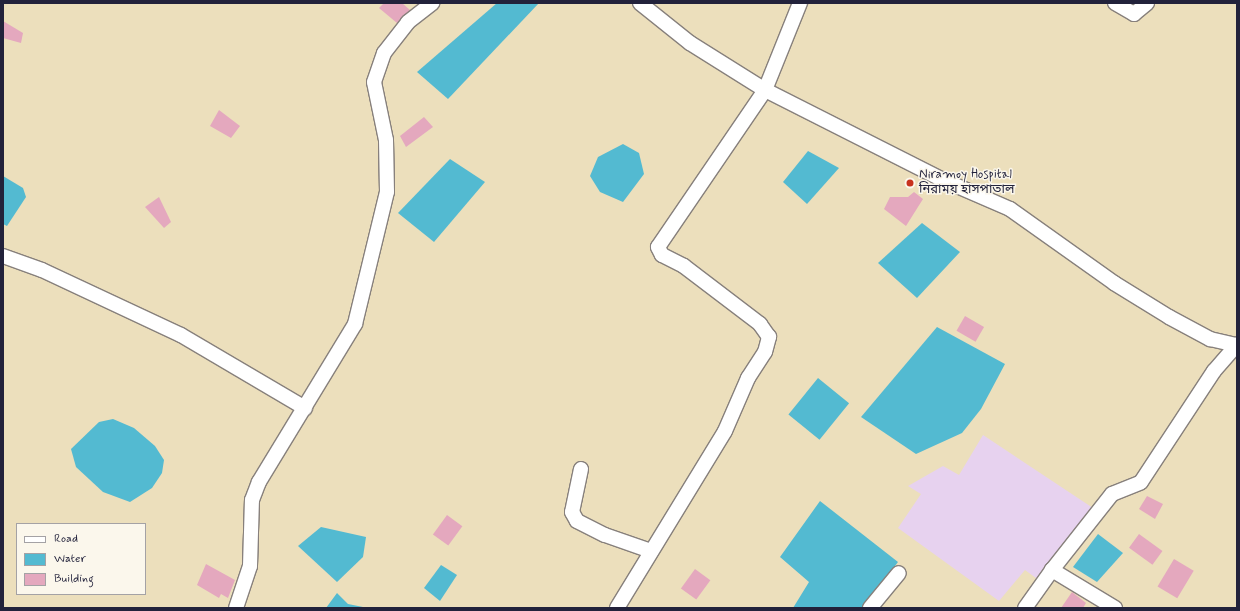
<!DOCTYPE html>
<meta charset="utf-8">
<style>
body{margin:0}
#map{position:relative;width:1240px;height:611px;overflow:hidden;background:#ecdfbc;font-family:Mynerve,"Noto Sans Bengali",sans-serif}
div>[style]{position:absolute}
.built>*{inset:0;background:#e7d2ef}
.water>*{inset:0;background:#53bad1;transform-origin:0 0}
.building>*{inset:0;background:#e4a8be;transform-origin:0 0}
.roads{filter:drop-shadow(1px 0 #87807c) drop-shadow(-1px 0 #87807c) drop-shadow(0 1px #87807c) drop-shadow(0 -1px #87807c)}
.minor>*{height:14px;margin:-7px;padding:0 7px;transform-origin:7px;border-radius:7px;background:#fff}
.dots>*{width:11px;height:11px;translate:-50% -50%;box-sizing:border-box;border:2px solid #fbf7ec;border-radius:50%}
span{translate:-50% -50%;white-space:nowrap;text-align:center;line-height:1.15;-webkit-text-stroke:3px #fbf7ec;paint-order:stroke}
.poi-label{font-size:13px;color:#22223b}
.left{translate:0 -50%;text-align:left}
.frame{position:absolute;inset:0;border:4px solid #22223b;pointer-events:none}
.legend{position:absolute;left:16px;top:523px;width:130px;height:72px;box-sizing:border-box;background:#fbf7ec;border:1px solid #a4a2a5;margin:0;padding:5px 7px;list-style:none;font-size:12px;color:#22223b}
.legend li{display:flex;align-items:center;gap:8px;height:20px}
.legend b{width:20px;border:1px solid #a4a2a5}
</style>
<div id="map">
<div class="built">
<i style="clip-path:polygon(983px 435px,1096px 510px,1040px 581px,1025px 570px,999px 601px,898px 528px,921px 494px,908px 486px,943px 466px,959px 475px)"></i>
</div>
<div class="water">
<i style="clip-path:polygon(497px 3px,539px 3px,448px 99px,417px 72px)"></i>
<i style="clip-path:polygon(623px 144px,639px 153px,644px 174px,623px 202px,600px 192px,590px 176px,598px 157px)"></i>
<i style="clip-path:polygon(808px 151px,839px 168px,807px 204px,783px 182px)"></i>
<i style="clip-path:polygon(450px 159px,485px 182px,434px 242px,398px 213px)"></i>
<i style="clip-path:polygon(3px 176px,23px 188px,26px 197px,7px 226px,3px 224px)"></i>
<i style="clip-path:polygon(922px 223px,960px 252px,917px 298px,878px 263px)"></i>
<i style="clip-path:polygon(937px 327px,1005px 364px,981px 409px,962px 433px,916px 454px,861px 417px)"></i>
<i style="left:818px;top:378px;width:40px;height:47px;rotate:39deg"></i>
<i style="clip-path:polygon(113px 419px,134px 428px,155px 446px,164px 460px,162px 473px,152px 488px,130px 502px,103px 492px,76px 467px,71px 449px,99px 422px)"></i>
<i style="clip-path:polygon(820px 501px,898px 562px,863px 608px,793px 608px,809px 582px,780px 557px)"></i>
<i style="clip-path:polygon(321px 527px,366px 537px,363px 557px,337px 582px,298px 546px)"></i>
<i style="clip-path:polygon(1098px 534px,1123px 553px,1097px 582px,1073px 567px)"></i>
<i style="clip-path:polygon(441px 565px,457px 575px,440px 601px,424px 588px)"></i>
<i style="clip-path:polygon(337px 593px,348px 604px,368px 608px,326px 608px)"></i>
</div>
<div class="building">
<i style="clip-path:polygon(384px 3px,402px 3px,410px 10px,397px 23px,379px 8px)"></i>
<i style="clip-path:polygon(3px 21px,23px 33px,21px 43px,3px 38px)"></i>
<i style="clip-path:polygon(219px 110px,240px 126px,231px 138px,210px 126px)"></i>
<i style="clip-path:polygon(424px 117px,433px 127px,406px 147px,400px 136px)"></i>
<i style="clip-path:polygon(914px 192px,923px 199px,906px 226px,884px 209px,890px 197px,908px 197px)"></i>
<i style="clip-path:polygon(159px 197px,171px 222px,164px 228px,145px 207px)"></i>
<i style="left:965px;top:316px;width:22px;height:17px;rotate:30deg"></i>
<i style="clip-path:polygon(1147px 496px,1163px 504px,1155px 519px,1139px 509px)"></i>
<i style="left:447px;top:515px;width:19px;height:24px;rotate:36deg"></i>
<i style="left:1139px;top:534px;width:29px;height:17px;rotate:36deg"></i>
<i style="left:1174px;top:559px;width:23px;height:32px;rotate:31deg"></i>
<i style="clip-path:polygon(206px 564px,235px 580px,228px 598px,221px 594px,219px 598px,197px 585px)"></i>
<i style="left:695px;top:569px;width:19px;height:24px;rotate:36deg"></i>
<i style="clip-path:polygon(1072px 592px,1086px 603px,1083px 608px,1061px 608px)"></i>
</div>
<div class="roads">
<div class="minor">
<i style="left:640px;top:3px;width:64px;rotate:38.7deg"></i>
<i style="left:690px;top:43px;width:89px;rotate:32.1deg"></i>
<i style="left:765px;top:90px;width:197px;rotate:26.8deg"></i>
<i style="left:941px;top:179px;width:75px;rotate:23.5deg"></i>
<i style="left:1010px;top:209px;width:128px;rotate:35.4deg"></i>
<i style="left:1114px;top:283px;width:65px;rotate:31.7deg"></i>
<i style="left:1169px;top:317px;width:47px;rotate:28.2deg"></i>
<i style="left:1210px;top:339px;width:28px;rotate:13deg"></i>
<i style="left:1115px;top:3px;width:22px;rotate:30deg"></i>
<i style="left:1134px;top:14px;width:17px;rotate:-40deg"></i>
<i style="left:3px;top:256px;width:41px;rotate:19.7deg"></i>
<i style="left:42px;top:270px;width:153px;rotate:25.1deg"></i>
<i style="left:181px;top:335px;width:144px;rotate:30.5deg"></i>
<i style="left:581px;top:469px;width:44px;rotate:101.8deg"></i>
<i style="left:572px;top:512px;width:10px;rotate:61deg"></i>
<i style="left:577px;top:521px;width:31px;rotate:27deg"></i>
<i style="left:605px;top:535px;width:49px;rotate:19.2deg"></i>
<i style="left:236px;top:608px;width:44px;rotate:-71.6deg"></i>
<i style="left:250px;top:566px;width:66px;rotate:-88.3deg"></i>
<i style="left:252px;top:500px;width:19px;rotate:-69deg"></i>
<i style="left:259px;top:482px;width:185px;rotate:-58.7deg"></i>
<i style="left:355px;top:324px;width:136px;rotate:-76.4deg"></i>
<i style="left:387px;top:192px;width:52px;rotate:-91.1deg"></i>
<i style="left:386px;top:140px;width:59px;rotate:-101.7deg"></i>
<i style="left:374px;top:82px;width:31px;rotate:-71deg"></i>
<i style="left:384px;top:53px;width:39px;rotate:-52deg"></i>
<i style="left:408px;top:22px;width:31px;rotate:-38deg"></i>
<i style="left:617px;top:608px;width:207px;rotate:-58.6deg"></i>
<i style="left:725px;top:431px;width:58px;rotate:-66.5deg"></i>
<i style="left:748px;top:378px;width:31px;rotate:-57deg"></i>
<i style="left:765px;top:352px;width:16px;rotate:-75deg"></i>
<i style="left:769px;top:337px;width:16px;rotate:-125deg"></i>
<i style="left:760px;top:324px;width:96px;rotate:-142.7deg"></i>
<i style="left:684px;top:266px;width:25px;rotate:-153deg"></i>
<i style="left:662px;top:255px;width:9px;rotate:-117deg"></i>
<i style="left:658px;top:247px;width:190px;rotate:-55.7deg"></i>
<i style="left:765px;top:90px;width:94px;rotate:-68.1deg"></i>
<i style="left:870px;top:608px;width:45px;rotate:-50.4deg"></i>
<i style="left:1025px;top:608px;width:47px;rotate:-54.6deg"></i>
<i style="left:1115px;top:608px;width:74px;rotate:-148.9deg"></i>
<i style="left:1052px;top:570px;width:97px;rotate:-51.7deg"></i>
<i style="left:1112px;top:494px;width:31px;rotate:-22deg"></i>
<i style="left:1141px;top:482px;width:133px;rotate:-56.7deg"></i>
<i style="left:1214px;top:371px;width:35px;rotate:-49deg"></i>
</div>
</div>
<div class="dots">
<i style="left:910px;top:183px;background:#c8321e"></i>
</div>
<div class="poi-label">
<span class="left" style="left:919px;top:183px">Niramoy Hospital<br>নিরাময় হাসপাতাল</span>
</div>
<div class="frame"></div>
<ul class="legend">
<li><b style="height:5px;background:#fff"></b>Road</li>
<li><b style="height:11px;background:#53bad1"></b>Water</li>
<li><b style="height:11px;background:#e4a8be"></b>Building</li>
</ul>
</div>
